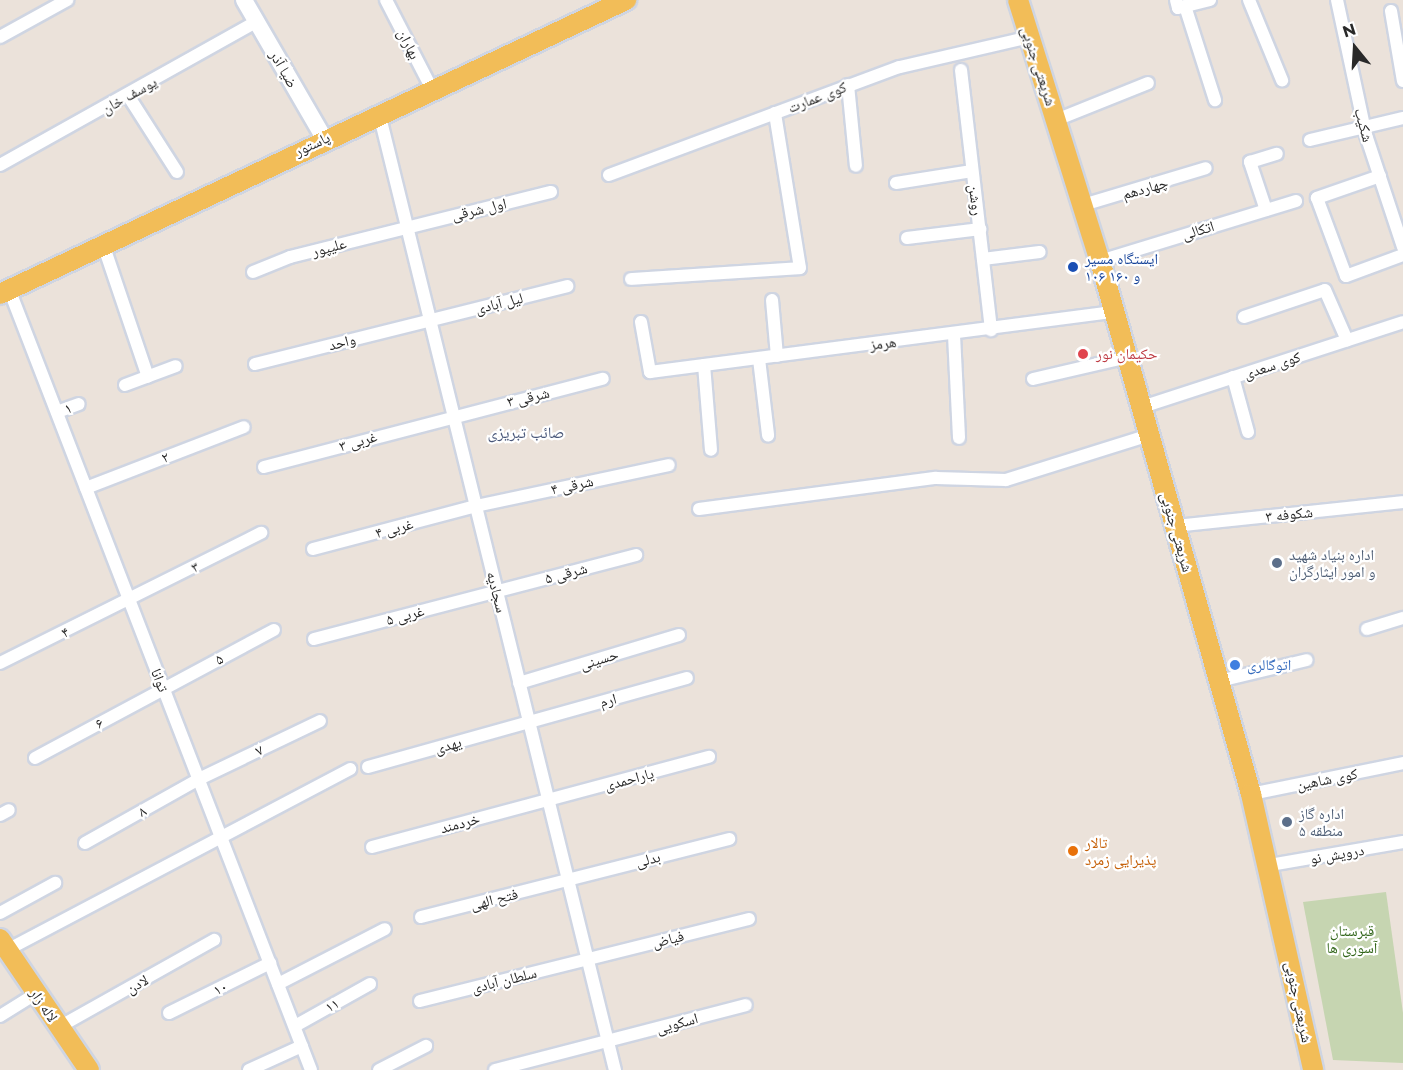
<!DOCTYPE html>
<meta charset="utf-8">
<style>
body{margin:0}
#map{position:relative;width:1403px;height:1070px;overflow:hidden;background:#ebe2da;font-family:Montserrat,"Noto Naskh Arabic",sans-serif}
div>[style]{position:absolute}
.cemetery>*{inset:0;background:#c6d5b1}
.roads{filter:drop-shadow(2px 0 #cfd5e2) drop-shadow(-2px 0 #cfd5e2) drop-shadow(0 2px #cfd5e2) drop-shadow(0 -2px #cfd5e2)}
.street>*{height:12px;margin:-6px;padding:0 6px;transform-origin:6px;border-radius:6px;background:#fff}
.secondary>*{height:16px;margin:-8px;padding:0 8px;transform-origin:8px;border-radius:8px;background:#fff}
.primary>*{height:20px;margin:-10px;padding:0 10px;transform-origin:10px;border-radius:10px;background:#f2bd58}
.dots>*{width:16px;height:16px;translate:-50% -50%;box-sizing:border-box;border:3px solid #fff;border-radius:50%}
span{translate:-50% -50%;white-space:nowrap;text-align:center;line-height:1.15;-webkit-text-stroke:4.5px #fff;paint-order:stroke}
.street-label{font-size:15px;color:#292929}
.transit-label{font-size:15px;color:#164399}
.left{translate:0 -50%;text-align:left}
.health-label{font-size:15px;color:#be3a42}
.service-label{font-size:15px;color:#4e5e75}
.shop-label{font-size:15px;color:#366cbe}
.food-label{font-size:15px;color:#c56008}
.park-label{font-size:15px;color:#316519}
.neighbourhood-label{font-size:16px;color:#495779}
.north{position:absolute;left:1325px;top:18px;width:60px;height:60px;-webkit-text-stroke:4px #fff;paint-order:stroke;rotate:342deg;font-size:16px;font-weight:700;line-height:24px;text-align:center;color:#292929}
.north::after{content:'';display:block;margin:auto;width:21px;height:27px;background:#292929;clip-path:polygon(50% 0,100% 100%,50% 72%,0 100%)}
</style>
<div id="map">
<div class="cemetery">
<i style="clip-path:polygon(1386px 892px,1403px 1013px,1403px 1063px,1333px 1060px,1303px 902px)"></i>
</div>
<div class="roads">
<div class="street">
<i style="left:386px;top:0;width:100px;rotate:62.7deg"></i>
<i style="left:1176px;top:0;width:8px;rotate:76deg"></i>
<i style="left:1178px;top:8px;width:33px;rotate:-14deg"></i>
<i style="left:1249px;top:0;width:87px;rotate:67.6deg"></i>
<i style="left:1337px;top:0;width:138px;rotate:77.9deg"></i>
<i style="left:1366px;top:135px;width:118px;rotate:71.7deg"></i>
<i style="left:1185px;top:6px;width:99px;rotate:72.3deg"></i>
<i style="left:1391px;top:11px;width:71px;rotate:80.3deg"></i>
<i style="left:0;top:37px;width:77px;rotate:-28.9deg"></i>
<i style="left:961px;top:70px;width:262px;rotate:83.4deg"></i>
<i style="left:848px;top:85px;width:81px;rotate:84.4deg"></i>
<i style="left:129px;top:97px;width:89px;rotate:57.4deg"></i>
<i style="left:379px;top:113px;width:986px;rotate:76.15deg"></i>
<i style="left:1056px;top:120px;width:99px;rotate:-21.9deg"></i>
<i style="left:1310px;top:140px;width:96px;rotate:-13.3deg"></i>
<i style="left:0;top:165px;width:293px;rotate:-29.2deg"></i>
<i style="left:609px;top:175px;width:310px;rotate:-20.4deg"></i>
<i style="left:900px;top:67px;width:133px;rotate:-13deg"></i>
<i style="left:1380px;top:176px;width:67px;rotate:160.8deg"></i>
<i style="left:1317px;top:198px;width:83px;rotate:69.6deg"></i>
<i style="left:1346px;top:276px;width:61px;rotate:-20.2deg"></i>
<i style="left:896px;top:183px;width:77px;rotate:-9deg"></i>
<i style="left:1083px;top:205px;width:128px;rotate:-16.7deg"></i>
<i style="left:1266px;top:210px;width:51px;rotate:-108.4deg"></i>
<i style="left:1250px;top:162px;width:28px;rotate:-17deg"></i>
<i style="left:907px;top:238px;width:74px;rotate:-7deg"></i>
<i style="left:103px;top:244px;width:140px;rotate:71.3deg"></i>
<i style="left:983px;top:259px;width:57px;rotate:-7deg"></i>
<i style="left:1100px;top:261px;width:205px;rotate:-17deg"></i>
<i style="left:253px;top:272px;width:40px;rotate:-22deg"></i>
<i style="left:290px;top:257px;width:269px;rotate:-14deg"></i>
<i style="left:631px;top:279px;width:169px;rotate:-3.7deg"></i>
<i style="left:800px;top:268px;width:157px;rotate:-99.2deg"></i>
<i style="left:9px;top:289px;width:837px;rotate:68.86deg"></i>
<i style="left:772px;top:300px;width:56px;rotate:84.9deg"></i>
<i style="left:1244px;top:317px;width:85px;rotate:-18.4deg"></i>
<i style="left:1325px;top:290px;width:55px;rotate:66.3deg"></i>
<i style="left:641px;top:322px;width:51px;rotate:79.8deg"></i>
<i style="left:650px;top:372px;width:469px;rotate:-7.4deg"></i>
<i style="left:954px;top:335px;width:103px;rotate:87.2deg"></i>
<i style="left:759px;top:359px;width:77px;rotate:83.2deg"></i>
<i style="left:255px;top:364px;width:322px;rotate:-14deg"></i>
<i style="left:704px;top:365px;width:85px;rotate:85.3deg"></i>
<i style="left:1233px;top:377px;width:57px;rotate:74.7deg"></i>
<i style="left:1033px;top:379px;width:98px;rotate:-13deg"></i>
<i style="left:125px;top:385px;width:54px;rotate:-20.4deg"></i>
<i style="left:1142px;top:407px;width:274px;rotate:-18deg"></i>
<i style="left:57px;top:412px;width:23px;rotate:-20deg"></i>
<i style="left:264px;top:467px;width:350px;rotate:-14.6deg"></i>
<i style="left:86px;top:488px;width:169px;rotate:-21.1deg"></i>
<i style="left:699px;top:509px;width:239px;rotate:-7.5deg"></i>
<i style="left:936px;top:478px;width:70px;rotate:1.6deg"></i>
<i style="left:1006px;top:480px;width:151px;rotate:-17.4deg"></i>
<i style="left:1175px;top:526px;width:229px;rotate:-6deg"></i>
<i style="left:313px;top:549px;width:169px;rotate:-14.8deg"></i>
<i style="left:476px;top:506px;width:197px;rotate:-12deg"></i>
<i style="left:1367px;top:629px;width:38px;rotate:-17deg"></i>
<i style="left:314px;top:639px;width:333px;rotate:-14.6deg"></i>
<i style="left:0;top:663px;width:292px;rotate:-26.5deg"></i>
<i style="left:1219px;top:681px;width:90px;rotate:-13.4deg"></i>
<i style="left:519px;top:683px;width:167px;rotate:-16.7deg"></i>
<i style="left:35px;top:758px;width:271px;rotate:-28.2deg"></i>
<i style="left:368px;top:767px;width:331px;rotate:-15.6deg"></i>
<i style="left:1251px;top:794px;width:155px;rotate:-11.5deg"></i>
<i style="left:0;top:815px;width:10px;rotate:-29deg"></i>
<i style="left:85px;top:843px;width:131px;rotate:-29.3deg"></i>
<i style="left:199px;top:779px;width:134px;rotate:-25.6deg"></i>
<i style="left:372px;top:847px;width:349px;rotate:-15deg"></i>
<i style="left:1270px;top:865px;width:135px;rotate:-9.8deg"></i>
<i style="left:0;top:913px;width:63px;rotate:-28.6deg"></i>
<i style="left:421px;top:917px;width:318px;rotate:-14.2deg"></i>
<i style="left:7px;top:950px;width:388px;rotate:-27.8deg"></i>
<i style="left:278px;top:984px;width:120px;rotate:-27.2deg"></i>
<i style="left:420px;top:1001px;width:339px;rotate:-14deg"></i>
<i style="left:169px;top:1013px;width:113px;rotate:-26.3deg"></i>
<i style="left:0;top:1016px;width:44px;rotate:-31.9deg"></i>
<i style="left:295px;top:1026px;width:86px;rotate:-29.2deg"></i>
<i style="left:59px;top:1027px;width:178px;rotate:-29.3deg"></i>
<i style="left:249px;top:1070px;width:58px;rotate:-24.4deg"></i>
<i style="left:379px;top:1070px;width:53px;rotate:-27.1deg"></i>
<i style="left:495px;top:1070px;width:259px;rotate:-14.5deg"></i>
</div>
<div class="secondary">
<i style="left:244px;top:0;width:160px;rotate:59.9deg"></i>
</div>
<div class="primary">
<i style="left:1018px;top:0;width:274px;rotate:72.6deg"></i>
<i style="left:1100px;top:261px;width:554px;rotate:74.18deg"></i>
<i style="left:1251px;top:794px;width:283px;rotate:77.3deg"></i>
<i style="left:0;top:294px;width:692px;rotate:-25.16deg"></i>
<i style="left:0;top:939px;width:158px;rotate:55.8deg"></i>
</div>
</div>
<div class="dots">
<i style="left:1073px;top:267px;background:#1a4fb4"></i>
<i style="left:1083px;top:354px;background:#e0444e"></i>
<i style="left:1277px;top:563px;background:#5c6f8a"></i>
<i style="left:1235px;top:665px;background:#3f7fe0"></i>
<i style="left:1287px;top:822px;background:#5c6f8a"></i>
<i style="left:1073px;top:851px;background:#e8710a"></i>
</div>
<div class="street-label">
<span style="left:409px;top:44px;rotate:63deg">بهاران</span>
<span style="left:1039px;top:66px;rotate:72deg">شریعتی جنوبی</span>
<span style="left:284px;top:69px;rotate:60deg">ضیا آذر</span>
<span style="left:129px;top:95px;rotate:-29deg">یوسف خان</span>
<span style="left:817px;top:97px;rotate:-21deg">کوی عمارت</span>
<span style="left:1364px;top:125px;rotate:75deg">شکیب</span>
<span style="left:312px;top:144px;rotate:-25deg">پاستور</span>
<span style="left:1145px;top:188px;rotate:-16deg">چهاردهم</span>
<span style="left:976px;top:200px;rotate:83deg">روشن</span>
<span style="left:479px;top:209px;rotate:-13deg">اول شرقی</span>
<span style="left:1198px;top:230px;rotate:-17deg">اتکالی</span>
<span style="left:329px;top:247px;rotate:-15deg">علیپور</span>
<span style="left:499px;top:303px;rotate:-14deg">لیل آبادی</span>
<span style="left:342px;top:342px;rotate:-14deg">واحد</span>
<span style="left:883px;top:343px;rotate:-7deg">هرمز</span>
<span style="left:1272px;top:365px;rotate:-18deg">کوی سعدی</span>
<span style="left:528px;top:397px;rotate:-13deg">۳ شرقی</span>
<span style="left:68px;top:408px;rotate:-21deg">۱</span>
<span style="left:358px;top:441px;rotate:-16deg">۳ غربی</span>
<span style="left:165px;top:457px;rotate:-21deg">۲</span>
<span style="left:572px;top:485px;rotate:-12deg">۴ شرقی</span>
<span style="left:1289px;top:514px;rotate:-6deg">شکوفه ۳</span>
<span style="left:394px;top:528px;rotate:-15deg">۴ غربی</span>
<span style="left:1177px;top:532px;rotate:74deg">شریعتی جنوبی</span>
<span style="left:195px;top:567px;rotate:-27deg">۳</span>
<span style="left:566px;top:573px;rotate:-15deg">۵ شرقی</span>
<span style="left:497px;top:592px;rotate:76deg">سجادیه</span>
<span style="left:405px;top:615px;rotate:-15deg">۵ غربی</span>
<span style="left:65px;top:632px;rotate:-26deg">۴</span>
<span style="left:219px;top:659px;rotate:-28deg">۵</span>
<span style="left:599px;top:659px;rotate:-17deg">حسینی</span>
<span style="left:160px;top:680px;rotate:69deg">توانا</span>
<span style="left:608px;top:700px;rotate:-15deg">ارم</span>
<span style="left:99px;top:723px;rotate:-29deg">۶</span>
<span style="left:448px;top:745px;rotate:-16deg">یهدی</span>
<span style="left:259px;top:750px;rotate:-25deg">۷</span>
<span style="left:629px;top:779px;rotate:-15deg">یاراحمدی</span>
<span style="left:1327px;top:779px;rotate:-11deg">کوی شاهین</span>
<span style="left:142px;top:811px;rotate:-29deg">۸</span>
<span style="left:460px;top:823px;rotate:-15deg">خردمند</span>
<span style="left:1337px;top:854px;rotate:-10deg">درویش نو</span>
<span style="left:648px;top:859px;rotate:-14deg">بدلی</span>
<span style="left:494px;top:899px;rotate:-14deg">فتح الهی</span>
<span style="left:668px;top:939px;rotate:-14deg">فیاض</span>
<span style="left:504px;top:980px;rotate:-14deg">سلطان آبادی</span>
<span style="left:137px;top:984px;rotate:-29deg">لادن</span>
<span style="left:220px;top:988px;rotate:-27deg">۱۰</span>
<span style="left:1299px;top:1002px;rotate:78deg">شریعتی جنوبی</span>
<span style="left:44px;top:1005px;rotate:56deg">لاله زار</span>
<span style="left:332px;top:1005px;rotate:-29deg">۱۱</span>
<span style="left:677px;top:1023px;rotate:-15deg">اسکویی</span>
</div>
<div class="transit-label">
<span class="left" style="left:1085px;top:267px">ایستگاه مسیر<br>۱۰۶ و ۱۶۰</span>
</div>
<div class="health-label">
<span class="left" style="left:1096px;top:354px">حکیمان نور</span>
</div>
<div class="service-label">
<span class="left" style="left:1289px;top:563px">اداره بنیاد شهید<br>و امور ایثارگران</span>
<span class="left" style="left:1299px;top:822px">اداره گاز<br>منطقه ۵</span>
</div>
<div class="shop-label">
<span class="left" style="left:1247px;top:665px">اتوگالری</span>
</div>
<div class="food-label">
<span class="left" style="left:1085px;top:851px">تالار<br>پذیرایی زمرد</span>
</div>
<div class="park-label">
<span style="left:1352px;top:939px">قبرستان<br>آسوری ها</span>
</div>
<div class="neighbourhood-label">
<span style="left:526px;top:433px">صائب تبریزی</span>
</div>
<div class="north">N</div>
</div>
